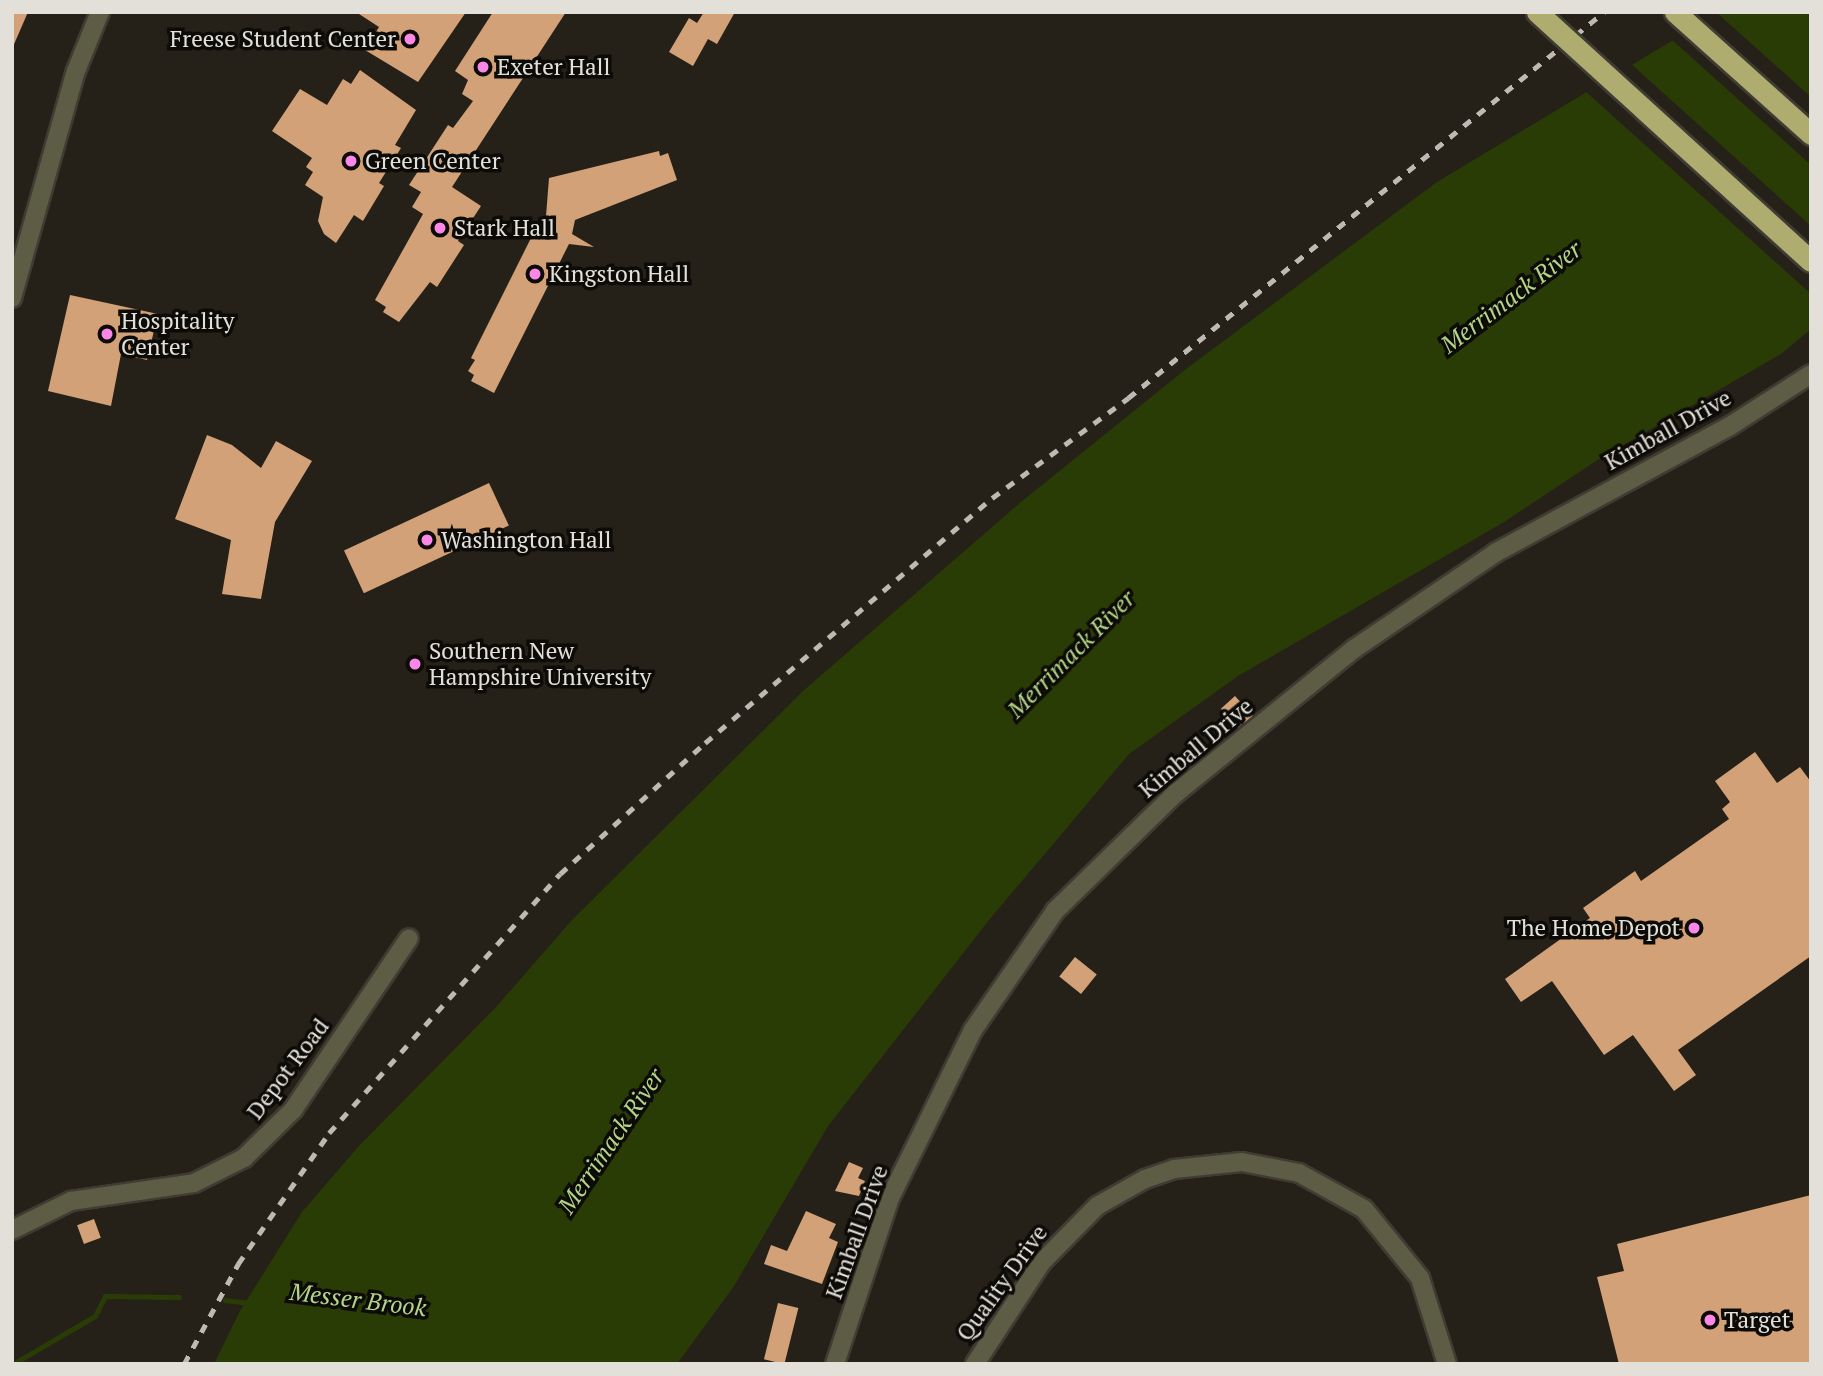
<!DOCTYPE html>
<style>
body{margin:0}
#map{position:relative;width:1823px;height:1376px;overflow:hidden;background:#262118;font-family:"PT Serif",serif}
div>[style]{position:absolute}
.water>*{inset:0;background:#293c05}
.pier>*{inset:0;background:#262118}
.stream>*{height:4.5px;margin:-2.25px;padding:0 2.25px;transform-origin:2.25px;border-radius:2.25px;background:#293c05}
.building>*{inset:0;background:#d2a177;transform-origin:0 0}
.roads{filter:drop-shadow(2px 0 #403c33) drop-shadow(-2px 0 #403c33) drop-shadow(0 2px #403c33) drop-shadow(0 -2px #403c33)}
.minor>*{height:18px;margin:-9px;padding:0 9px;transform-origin:9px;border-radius:9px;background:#5d5c44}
.highway>*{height:21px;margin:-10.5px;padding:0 10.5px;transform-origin:10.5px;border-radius:10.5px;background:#afac70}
.rail>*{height:4.5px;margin-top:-2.25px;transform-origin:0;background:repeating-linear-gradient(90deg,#bdbab3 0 9px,transparent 0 18px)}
.bridges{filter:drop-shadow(2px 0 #403c33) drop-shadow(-2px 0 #403c33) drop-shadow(0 2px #403c33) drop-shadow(0 -2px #403c33)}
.highway-bridge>*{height:21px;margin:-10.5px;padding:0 10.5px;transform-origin:10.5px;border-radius:10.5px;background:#afac70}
.dots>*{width:19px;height:19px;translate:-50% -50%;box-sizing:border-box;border:4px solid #0d0b07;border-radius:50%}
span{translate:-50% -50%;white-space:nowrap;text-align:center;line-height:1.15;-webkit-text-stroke:7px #0d0b07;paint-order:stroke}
.poi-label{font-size:23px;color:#e3e0da}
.right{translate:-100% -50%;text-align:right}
.left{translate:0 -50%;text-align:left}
.street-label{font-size:23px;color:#e3e0da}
.water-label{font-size:24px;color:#b3d586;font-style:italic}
.frame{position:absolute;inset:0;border:14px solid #e3e0da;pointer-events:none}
</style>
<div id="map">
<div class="water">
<i style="clip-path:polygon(1720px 12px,1811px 12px,1811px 329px,1781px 354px,1599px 459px,1504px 522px,1238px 676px,1129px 754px,989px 920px,828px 1126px,734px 1286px,677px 1364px,214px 1364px,240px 1311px,302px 1212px,359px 1146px,497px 1006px,572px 920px,802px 692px,1021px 502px,1186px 369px,1437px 182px)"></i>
</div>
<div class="pier">
<i style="clip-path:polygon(1716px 12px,1811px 97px,1811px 165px,1670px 38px)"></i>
<i style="clip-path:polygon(1630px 63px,1811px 226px,1811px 294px,1585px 91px)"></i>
</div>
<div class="stream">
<i style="left:225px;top:1300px;width:24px;rotate:7deg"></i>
<i style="left:13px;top:1364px;width:95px;rotate:-30.3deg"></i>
<i style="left:95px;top:1316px;width:22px;rotate:-63deg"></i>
<i style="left:105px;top:1296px;width:74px;rotate:0.8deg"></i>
</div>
<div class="building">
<i style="clip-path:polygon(12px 12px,28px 12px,12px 49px)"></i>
<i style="clip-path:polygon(356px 12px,466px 12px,418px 82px,365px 50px,379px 27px)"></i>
<i style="clip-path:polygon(493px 12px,566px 12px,452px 187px,481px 206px,458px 241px,464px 245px,437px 287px,430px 282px,399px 322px,383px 312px,386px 307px,375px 300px,423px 214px,412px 207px,421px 192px,409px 185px,448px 125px,453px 128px,473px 101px,462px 94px,468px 80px,455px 71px)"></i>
<i style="clip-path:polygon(704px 12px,735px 12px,717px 44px,708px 39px,693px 66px,669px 52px,689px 18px,697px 23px)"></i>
<i style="clip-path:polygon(360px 70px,416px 110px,395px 145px,401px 148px,379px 183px,384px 186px,363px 221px,354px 215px,336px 243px,324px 234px,318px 221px,323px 197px,305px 185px,313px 172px,306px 167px,312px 158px,272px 131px,300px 89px,327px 105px,343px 79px,351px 84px)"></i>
<i style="clip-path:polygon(659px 151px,660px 156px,668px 153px,677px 180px,575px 220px,572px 234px,594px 247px,569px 244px,494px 393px,471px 381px,474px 375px,468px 371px,475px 360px,471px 358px,542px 216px,546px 216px,549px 178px)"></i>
<i style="clip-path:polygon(70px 295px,158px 314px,147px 360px,121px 354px,111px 406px,48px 391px)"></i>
<i style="clip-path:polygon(207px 435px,232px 445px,261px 468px,276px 441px,312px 461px,275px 522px,261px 599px,222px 594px,231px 540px,175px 519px)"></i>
<i style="left:489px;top:483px;width:47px;height:160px;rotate:65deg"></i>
<i style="left:1235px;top:696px;width:27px;height:19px;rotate:48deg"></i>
<i style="clip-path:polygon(1755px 752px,1777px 783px,1800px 767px,1811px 782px,1811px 956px,1678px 1050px,1696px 1075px,1674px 1091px,1633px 1035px,1604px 1055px,1552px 981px,1521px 1002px,1505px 979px,1590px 918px,1583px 908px,1635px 871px,1641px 881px,1729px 819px,1722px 809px,1730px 802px,1715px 781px)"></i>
<i style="left:1075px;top:957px;width:28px;height:25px;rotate:39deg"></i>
<i style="clip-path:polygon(849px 1162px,863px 1168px,858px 1178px,865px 1181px,859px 1196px,835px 1191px)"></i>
<i style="clip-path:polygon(1811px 1195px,1811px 1364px,1619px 1364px,1597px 1277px,1624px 1271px,1617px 1244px)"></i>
<i style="clip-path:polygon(806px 1211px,836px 1224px,829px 1238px,838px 1242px,822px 1284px,764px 1264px,771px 1245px,787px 1251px)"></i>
<i style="left:94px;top:1219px;width:20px;height:18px;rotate:70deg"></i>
<i style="left:778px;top:1303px;width:21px;height:58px;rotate:14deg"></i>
</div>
<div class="roads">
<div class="minor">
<i style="left:12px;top:298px;width:236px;rotate:-74.3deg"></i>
<i style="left:76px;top:71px;width:64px;rotate:-67.9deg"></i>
<i style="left:12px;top:1230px;width:66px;rotate:-26.2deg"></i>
<i style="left:71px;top:1201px;width:124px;rotate:-8.3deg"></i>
<i style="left:194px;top:1183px;width:56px;rotate:-26.6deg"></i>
<i style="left:244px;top:1158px;width:69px;rotate:-44.4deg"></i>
<i style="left:293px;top:1110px;width:207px;rotate:-56deg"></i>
<i style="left:835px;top:1364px;width:175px;rotate:-71.7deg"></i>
<i style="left:890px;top:1198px;width:187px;rotate:-63.7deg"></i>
<i style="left:973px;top:1030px;width:145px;rotate:-55.4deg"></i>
<i style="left:1055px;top:911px;width:169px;rotate:-44.3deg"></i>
<i style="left:1176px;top:793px;width:229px;rotate:-39deg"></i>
<i style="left:1354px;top:649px;width:171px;rotate:-34.2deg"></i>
<i style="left:1495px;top:553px;width:267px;rotate:-28.4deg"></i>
<i style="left:1730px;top:426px;width:96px;rotate:-32.7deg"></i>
<i style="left:975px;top:1364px;width:121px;rotate:-56.8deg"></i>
<i style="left:1041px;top:1263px;width:80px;rotate:-45.5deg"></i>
<i style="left:1097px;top:1206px;width:55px;rotate:-29.4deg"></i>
<i style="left:1145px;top:1179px;width:31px;rotate:-19deg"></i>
<i style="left:1174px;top:1169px;width:68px;rotate:-5.9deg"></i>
<i style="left:1242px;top:1162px;width:58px;rotate:10.9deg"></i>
<i style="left:1299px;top:1173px;width:74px;rotate:29deg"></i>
<i style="left:1364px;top:1209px;width:89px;rotate:50.9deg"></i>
<i style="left:1420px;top:1278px;width:90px;rotate:72.6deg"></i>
</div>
<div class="highway">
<i style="left:1675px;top:12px;width:183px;rotate:41.9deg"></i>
</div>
</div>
<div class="rail">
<i style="left:184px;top:1364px;width:114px;rotate:-61.6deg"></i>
<i style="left:238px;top:1264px;width:160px;rotate:-55.2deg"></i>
<i style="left:329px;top:1133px;width:347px;rotate:-48.3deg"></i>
<i style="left:560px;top:874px;width:195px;rotate:-42.1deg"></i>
<i style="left:705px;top:743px;width:377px;rotate:-40.5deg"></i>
<i style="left:992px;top:498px;width:169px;rotate:-36.3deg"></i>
<i style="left:1128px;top:398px;width:613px;rotate:-39.04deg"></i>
</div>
<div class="bridges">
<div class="highway-bridge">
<i style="left:1537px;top:12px;width:370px;rotate:42.3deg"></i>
</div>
</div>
<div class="dots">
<i style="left:410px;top:39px;background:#fb87e6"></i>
<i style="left:483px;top:67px;background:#fb87e6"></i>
<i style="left:351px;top:161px;background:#fb87e6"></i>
<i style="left:440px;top:228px;background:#fb87e6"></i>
<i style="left:535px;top:274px;background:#fb87e6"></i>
<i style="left:107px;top:334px;background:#fb87e6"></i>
<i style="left:427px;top:540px;background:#fb87e6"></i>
<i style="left:415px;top:664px;background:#fb87e6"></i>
<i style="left:1694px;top:928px;background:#fb87e6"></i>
<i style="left:1710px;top:1320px;background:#fb87e6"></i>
</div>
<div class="poi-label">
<span class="right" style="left:396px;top:39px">Freese Student Center</span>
<span class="left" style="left:497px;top:67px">Exeter Hall</span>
<span class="left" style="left:365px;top:161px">Green Center</span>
<span class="left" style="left:454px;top:228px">Stark Hall</span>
<span class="left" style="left:549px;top:274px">Kingston Hall</span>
<span class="left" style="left:121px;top:334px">Hospitality<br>Center</span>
<span class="left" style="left:441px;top:540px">Washington Hall</span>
<span class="left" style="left:429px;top:664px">Southern New<br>Hampshire University</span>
<span class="right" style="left:1680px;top:928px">The Home Depot</span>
<span class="left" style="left:1724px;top:1320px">Target</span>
</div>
<div class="street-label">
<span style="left:1668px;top:430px;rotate:-29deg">Kimball Drive</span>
<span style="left:1196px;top:748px;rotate:-40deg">Kimball Drive</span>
<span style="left:288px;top:1069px;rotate:-53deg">Depot Road</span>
<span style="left:857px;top:1232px;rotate:-70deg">Kimball Drive</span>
<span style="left:1002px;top:1283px;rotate:-54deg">Quality Drive</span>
</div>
<div class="water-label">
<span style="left:1511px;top:297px;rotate:-37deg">Merrimack River</span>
<span style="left:1071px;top:654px;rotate:-45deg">Merrimack River</span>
<span style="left:611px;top:1141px;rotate:-56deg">Merrimack River</span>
<span style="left:358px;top:1300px;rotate:7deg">Messer Brook</span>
</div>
<div class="frame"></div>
</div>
